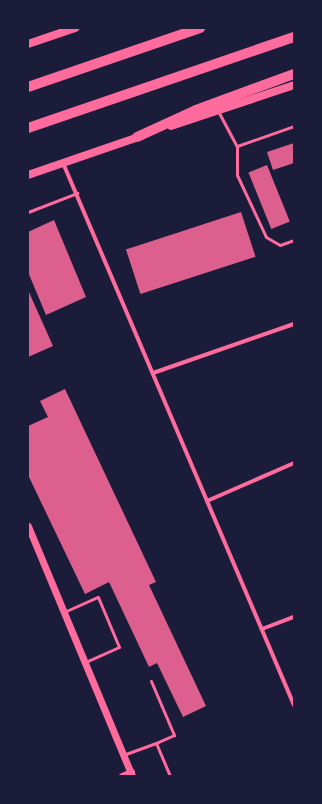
<!DOCTYPE html>
<style>
body{margin:0}
#map{position:relative;width:322px;height:804px;overflow:hidden;background:#1b1b3a;font-family:"Noto Sans",sans-serif}
div>[style]{position:absolute}
.building>*{inset:0;background:#dd5f8e;transform-origin:0 0}
.service>*{height:3px;margin:-1.5px;padding:0 1.5px;transform-origin:1.5px;border-radius:1.5px;background:#ff6b9d}
.minor>*{height:4px;margin:-2px;padding:0 2px;transform-origin:2px;border-radius:2px;background:#ff6b9d}
.tertiary>*{height:7px;margin:-3.5px;padding:0 3.5px;transform-origin:3.5px;border-radius:3.5px;background:#ff6b9d}
.secondary>*{height:8px;margin:-4px;padding:0 4px;transform-origin:4px;border-radius:4px;background:#ff6b9d}
.motorway>*{height:10px;margin:-5px;padding:0 5px;transform-origin:5px;border-radius:5px;background:#ff6b9d}
span{translate:-50% -50%;white-space:nowrap;text-align:center;line-height:1.15;-webkit-text-stroke:3.5px #1b1b3a;paint-order:stroke}
.frame{position:absolute;inset:0;border:29px solid #1b1b3a;pointer-events:none}
</style>
<div id="map">
<div class="building">
<i style="clip-path:polygon(294px 143px,294px 163px,273px 170px,267px 152px)"></i>
<i style="left:267px;top:165px;width:61px;height:20px;rotate:68deg"></i>
<i style="left:241px;top:212px;width:47px;height:121px;rotate:72deg"></i>
<i style="clip-path:polygon(54px 220px,86px 297px,46px 315px,28px 272px,28px 232px)"></i>
<i style="clip-path:polygon(28px 290px,53px 346px,28px 357px)"></i>
<i style="clip-path:polygon(65px 389px,156px 582px,149px 585px,206px 706px,183px 717px,157px 663px,149px 667px,109px 582px,85px 594px,28px 475px,28px 426px,48px 417px,40px 401px)"></i>
</div>
<div class="service">
<i style="left:218px;top:111px;width:40px;rotate:62deg"></i>
<i style="left:237px;top:146px;width:60px;rotate:-19.3deg"></i>
<i style="left:237px;top:146px;width:29px;rotate:90deg"></i>
<i style="left:237px;top:175px;width:68px;rotate:64.9deg"></i>
<i style="left:266px;top:237px;width:16px;rotate:30deg"></i>
<i style="left:280px;top:245px;width:15px;rotate:-20deg"></i>
<i style="left:28px;top:212px;width:53px;rotate:-21.2deg"></i>
<i style="left:64px;top:612px;width:37px;rotate:-24deg"></i>
<i style="left:98px;top:597px;width:54px;rotate:67.2deg"></i>
<i style="left:119px;top:647px;width:37px;rotate:156deg"></i>
<i style="left:151px;top:681px;width:59px;rotate:66.9deg"></i>
<i style="left:174px;top:735px;width:20px;rotate:156deg"></i>
<i style="left:123px;top:755px;width:35px;rotate:-20deg"></i>
<i style="left:156px;top:743px;width:36px;rotate:67deg"></i>
<i style="left:40px;top:776px;width:15px"></i>
</div>
<div class="minor">
<i style="left:63px;top:163px;width:589px;rotate:66.92deg"></i>
<i style="left:153px;top:373px;width:149px;rotate:-19.2deg"></i>
<i style="left:207px;top:501px;width:95px;rotate:-23.6deg"></i>
<i style="left:262px;top:629px;width:34px;rotate:-21deg"></i>
</div>
<div class="tertiary">
<i style="left:28px;top:526px;width:271px;rotate:67.4deg"></i>
<i style="left:122px;top:776px;width:10px;rotate:-24deg"></i>
</div>
<div class="secondary">
<i style="left:28px;top:44px;width:50px;rotate:-18.8deg"></i>
<i style="left:171px;top:126px;width:130px;rotate:-18.4deg"></i>
<i style="left:28px;top:175px;width:120px;rotate:-19deg"></i>
</div>
<div class="motorway">
<i style="left:28px;top:87px;width:182px;rotate:-18.9deg"></i>
<i style="left:28px;top:128px;width:281px;rotate:-18.9deg"></i>
<i style="left:137px;top:137px;width:65px;rotate:-24.6deg"></i>
<i style="left:196px;top:110px;width:104px;rotate:-20.2deg"></i>
</div>
<div class="frame"></div>
</div>
